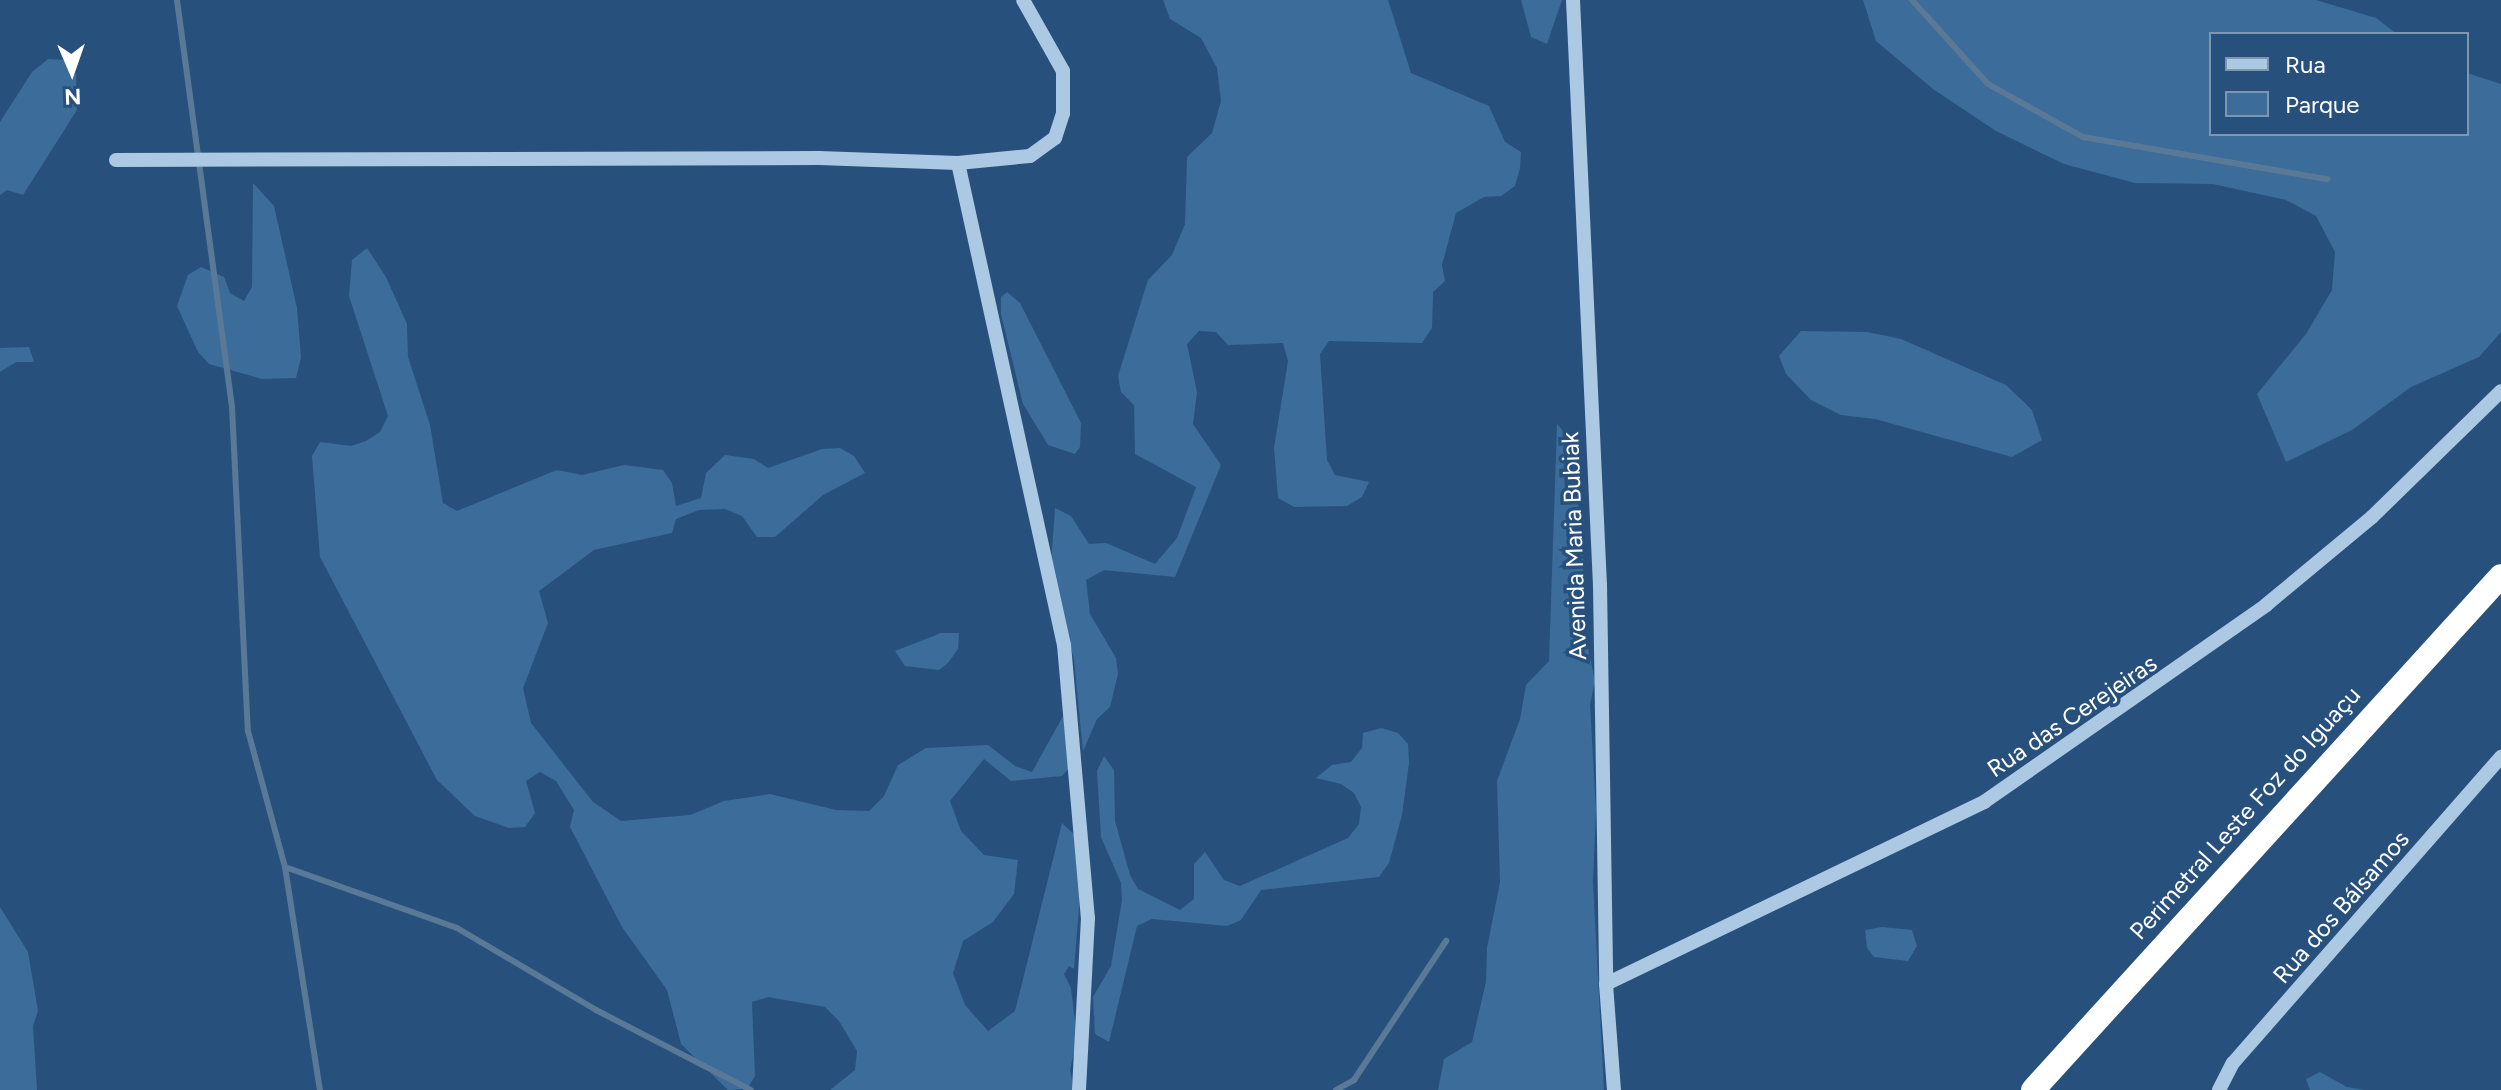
<!DOCTYPE html>
<meta charset="utf-8">
<style>
body{margin:0}
#map{position:relative;width:2501px;height:1090px;overflow:hidden;background:#27517c;font-family:Figtree,sans-serif}
div>[style]{position:absolute}
.green>*{inset:0;background:#3b6c9a}
.stream>*{height:6px;margin:-3px;padding:0 3px;transform-origin:3px;border-radius:3px;background:#5a7997}
.minor>*{height:14px;margin:-7px;padding:0 7px;transform-origin:7px;border-radius:7px;background:#acc9e4}
.highway>*{height:24px;margin:-12px;padding:0 12px;transform-origin:12px;border-radius:12px;background:#fff}
span{translate:-50% -50%;white-space:nowrap;text-align:center;line-height:1.15;-webkit-text-stroke:7px #27517c;paint-order:stroke}
.street-label{font-size:24px;color:#fff}
.legend{position:absolute;left:2209px;top:32px;width:260px;height:104px;box-sizing:border-box;background:#27517c;border:2px solid #7d97b0;margin:0;padding:10px 14px;list-style:none;font-size:24px;color:#fff}
.legend li{display:flex;align-items:center;gap:16px;height:40px}
.legend b{width:40px;border:2px solid #7d97b0}
.north{position:absolute;left:32px;top:32px;width:80px;height:80px;-webkit-text-stroke:6px #27517c;paint-order:stroke;rotate:178deg;font-size:22px;font-weight:700;line-height:32px;text-align:center;color:#fff}
.north::after{content:'';display:block;margin:auto;width:28px;height:36px;background:#fff;clip-path:polygon(50% 0,100% 100%,50% 72%,0 100%)}
</style>
<div id="map">
<div class="green">
<i style="clip-path:polygon(1163px 0,1388px 0,1411px 73px,1489px 106px,1505px 142px,1521px 152px,1520px 168px,1515px 186px,1501px 196px,1484px 197px,1456px 213px,1442px 265px,1445px 281px,1433px 292px,1432px 328px,1422px 343px,1329px 341px,1320px 354px,1327px 460px,1335px 475px,1369px 482px,1362px 497px,1347px 506px,1294px 507px,1278px 498px,1274px 448px,1288px 361px,1283px 343px,1228px 345px,1216px 332px,1199px 331px,1187px 344px,1197px 392px,1193px 424px,1221px 465px,1175px 577px,1104px 570px,1086px 580px,1090px 614px,1116px 658px,1118px 674px,1110px 707px,1097px 719px,1083px 751px,1074px 660px,1051px 565px,1055px 508px,1071px 516px,1089px 544px,1106px 543px,1155px 564px,1177px 538px,1196px 487px,1135px 454px,1134px 405px,1121px 392px,1118px 376px,1148px 280px,1172px 255px,1185px 224px,1187px 157px,1212px 133px,1221px 101px,1217px 68px,1201px 38px,1170px 19px)"></i>
<i style="clip-path:polygon(1521px 0,1562px 0,1547px 44px,1531px 37px)"></i>
<i style="clip-path:polygon(1863px 0,2316px 0,2376px 18px,2397px 34px,2211px 34px,2211px 134px,2467px 134px,2467px 73px,2501px 84px,2501px 332px,2479px 357px,2411px 387px,2352px 430px,2286px 462px,2257px 394px,2306px 334px,2332px 290px,2335px 252px,2316px 216px,2286px 200px,2213px 184px,2135px 183px,2064px 164px,1996px 131px,1933px 89px,1876px 41px)"></i>
<i style="clip-path:polygon(48px 59px,66px 60px,76px 74px,77px 110px,23px 195px,7px 190px,0 195px,0 122px,32px 72px)"></i>
<i style="clip-path:polygon(253px 183px,274px 206px,297px 308px,301px 358px,296px 378px,262px 379px,209px 364px,198px 352px,177px 306px,188px 275px,201px 267px,224px 277px,230px 293px,244px 301px,252px 287px)"></i>
<i style="clip-path:polygon(367px 248px,386px 277px,407px 324px,408px 357px,430px 425px,443px 503px,457px 511px,557px 470px,582px 475px,624px 465px,663px 470px,672px 483px,676px 506px,701px 498px,706px 473px,725px 455px,754px 459px,768px 468px,822px 449px,840px 448px,854px 456px,865px 473px,823px 495px,775px 537px,757px 537px,742px 516px,725px 509px,699px 510px,676px 519px,672px 533px,594px 550px,539px 591px,548px 623px,523px 688px,531px 723px,593px 802px,621px 821px,690px 815px,724px 801px,770px 794px,836px 810px,869px 811px,884px 796px,898px 765px,926px 748px,988px 745px,1015px 766px,1032px 772px,1067px 709px,1073px 764px,1062px 776px,1011px 781px,984px 759px,950px 801px,961px 831px,984px 855px,1018px 860px,1014px 894px,993px 922px,963px 941px,953px 973px,965px 1005px,988px 1031px,1015px 1011px,1062px 823px,1080px 840px,1082px 871px,1074px 969px,1069px 966px,1064px 974px,1071px 988px,1077px 1038px,1070px 1070px,1074px 1090px,830px 1090px,855px 1070px,857px 1051px,839px 1021px,825px 1007px,768px 997px,752px 1002px,755px 1076px,747px 1089px,728px 1090px,681px 1044px,667px 990px,622px 927px,570px 827px,574px 810px,556px 781px,540px 772px,526px 781px,535px 813px,525px 827px,509px 828px,475px 816px,437px 780px,320px 557px,312px 456px,320px 442px,351px 446px,366px 441px,380px 432px,388px 416px,349px 296px,352px 260px)"></i>
<i style="clip-path:polygon(1007px 292px,1020px 303px,1081px 423px,1080px 447px,1075px 454px,1048px 445px,1023px 404px,1001px 314px,1001px 297px)"></i>
<i style="clip-path:polygon(1801px 331px,1867px 332px,1901px 339px,2006px 385px,2032px 410px,2042px 440px,2012px 457px,1875px 419px,1841px 415px,1811px 400px,1786px 374px,1779px 356px)"></i>
<i style="clip-path:polygon(29px 347px,34px 362px,16px 362px,0 372px,0 348px)"></i>
<i style="clip-path:polygon(1557px 424px,1571px 440px,1583px 473px,1578px 503px,1584px 567px,1576px 591px,1595px 681px,1590px 704px,1596px 810px,1593px 882px,1604px 1090px,1438px 1090px,1444px 1059px,1472px 1042px,1486px 982px,1487px 948px,1500px 882px,1497px 781px,1520px 719px,1526px 685px,1549px 661px)"></i>
<i style="clip-path:polygon(941px 633px,959px 633px,958px 649px,948px 663px,939px 670px,905px 666px,895px 651px)"></i>
<i style="clip-path:polygon(1381px 728px,1398px 733px,1408px 744px,1409px 763px,1402px 815px,1389px 863px,1379px 877px,1261px 890px,1241px 920px,1227px 926px,1152px 919px,1137px 926px,1109px 1042px,1095px 1034px,1093px 997px,1111px 966px,1122px 900px,1121px 883px,1101px 837px,1097px 771px,1104px 756px,1114px 770px,1115px 821px,1130px 875px,1138px 889px,1180px 910px,1194px 899px,1194px 864px,1205px 852px,1224px 880px,1240px 886px,1348px 838px,1359px 824px,1361px 807px,1354px 793px,1341px 784px,1316px 778px,1332px 765px,1351px 762px,1362px 748px,1363px 733px)"></i>
<i style="clip-path:polygon(0 907px,28px 952px,38px 1011px,33px 1026px,37px 1090px,0 1090px)"></i>
<i style="clip-path:polygon(1882px 927px,1912px 930px,1917px 946px,1908px 961px,1874px 957px,1867px 948px,1865px 930px)"></i>
<i style="clip-path:polygon(2320px 1072px,2347px 1087px,2365px 1090px,2310px 1090px,2306px 1079px)"></i>
</div>
<div class="stream">
<i style="left:177px;top:0;width:411px;rotate:82.3deg"></i>
<i style="left:232px;top:407px;width:324px;rotate:87.2deg"></i>
<i style="left:248px;top:731px;width:141px;rotate:74.8deg"></i>
<i style="left:285px;top:867px;width:226px;rotate:81.1deg"></i>
<i style="left:1912px;top:0;width:113px;rotate:47.9deg"></i>
<i style="left:1988px;top:84px;width:109px;rotate:29.2deg"></i>
<i style="left:2083px;top:137px;width:248px;rotate:9.8deg"></i>
<i style="left:285px;top:867px;width:182px;rotate:19.5deg"></i>
<i style="left:457px;top:928px;width:161px;rotate:30.5deg"></i>
<i style="left:596px;top:1010px;width:174px;rotate:27.3deg"></i>
<i style="left:1336px;top:1090px;width:21px;rotate:-29deg"></i>
<i style="left:1354px;top:1080px;width:167px;rotate:-56.5deg"></i>
</div>
<div class="minor">
<i style="left:1573px;top:0;width:586px;rotate:87.36deg"></i>
<i style="left:1600px;top:585px;width:399px;rotate:89.1deg"></i>
<i style="left:1606px;top:984px;width:106px;rotate:85.7deg"></i>
<i style="left:116px;top:160px;width:703px;rotate:-0.16deg"></i>
<i style="left:819px;top:158px;width:139px;rotate:2.1deg"></i>
<i style="left:958px;top:163px;width:494px;rotate:77.6deg"></i>
<i style="left:1064px;top:645px;width:274px;rotate:85deg"></i>
<i style="left:1088px;top:918px;width:172px;rotate:93deg"></i>
<i style="left:958px;top:163px;width:72px;rotate:-5.6deg"></i>
<i style="left:1030px;top:156px;width:31px;rotate:-36deg"></i>
<i style="left:1055px;top:138px;width:26px;rotate:-72deg"></i>
<i style="left:1063px;top:113px;width:42px;rotate:-90deg"></i>
<i style="left:1063px;top:71px;width:81px;rotate:-119.4deg"></i>
<i style="left:1606px;top:984px;width:420px;rotate:-25.7deg"></i>
<i style="left:1984px;top:802px;width:344px;rotate:-34.9deg"></i>
<i style="left:2266px;top:605px;width:138px;rotate:-39.7deg"></i>
<i style="left:2372px;top:517px;width:180px;rotate:-44.3deg"></i>
<i style="left:2219px;top:1090px;width:30px;rotate:-63deg"></i>
<i style="left:2233px;top:1063px;width:407px;rotate:-48.8deg"></i>
</div>
<div class="highway">
<i style="left:2033px;top:1090px;width:695px;rotate:-47.68deg"></i>
</div>
<div class="street-label">
<span style="left:1574px;top:546px;rotate:-92deg">Avenida Maria Bubiak</span>
<span style="left:2072px;top:716px;rotate:-34deg">Rua das Cerejeiras</span>
<span style="left:2245px;top:813px;rotate:-48deg">Perimetral Leste Foz do Iguaçu</span>
<span style="left:2341px;top:907px;rotate:-49deg">Rua dos Bálsamos</span>
</div>
<ul class="legend">
<li><b style="height:10px;background:#acc9e4"></b>Rua</li>
<li><b style="height:22px;background:#3b6c9a"></b>Parque</li>
</ul>
<div class="north">N</div>
</div>
